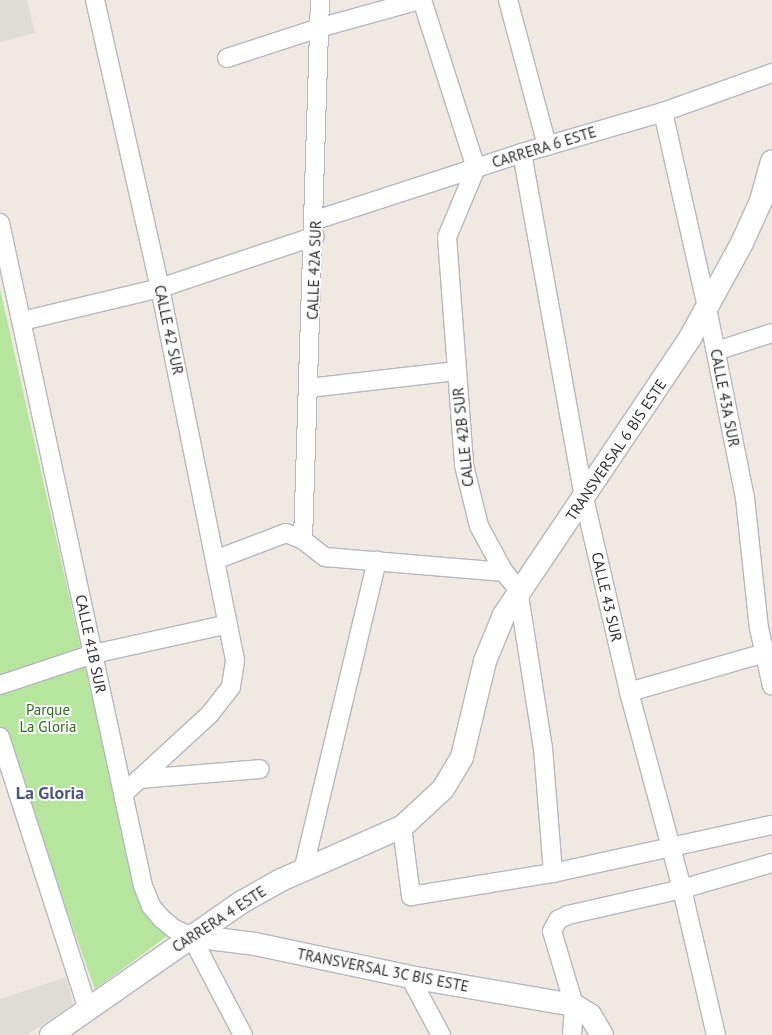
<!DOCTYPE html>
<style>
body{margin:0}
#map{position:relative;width:772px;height:1035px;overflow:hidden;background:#efe9e1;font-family:"PT Sans",sans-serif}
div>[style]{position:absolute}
.green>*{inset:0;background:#b6e59e}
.plaza>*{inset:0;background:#dfdcd8}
.roads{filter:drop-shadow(1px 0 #b4b7c1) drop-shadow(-1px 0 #b4b7c1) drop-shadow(0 1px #b4b7c1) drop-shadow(0 -1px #b4b7c1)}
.minor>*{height:18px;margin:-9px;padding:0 9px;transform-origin:9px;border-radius:9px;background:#fff}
.tertiary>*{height:22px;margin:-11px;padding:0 11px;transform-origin:11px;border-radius:11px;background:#fff}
span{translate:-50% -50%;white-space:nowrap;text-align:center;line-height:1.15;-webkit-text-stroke:4px #fff;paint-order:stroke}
.street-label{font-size:15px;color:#2e2e2e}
.park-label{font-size:15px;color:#2c6e1b}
.quarter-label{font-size:18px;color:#4d5680;font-weight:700}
</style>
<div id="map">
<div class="green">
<i style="clip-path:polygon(0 289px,131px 871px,146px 910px,170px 934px,95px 989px,0 726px)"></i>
</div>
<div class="plaza">
<i style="clip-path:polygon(0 0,27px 0,35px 33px,0 42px)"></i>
<i style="clip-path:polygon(66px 977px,73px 1004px,27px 1035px,0 1035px,0 999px)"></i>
</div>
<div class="roads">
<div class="minor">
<i style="left:95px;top:0;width:295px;rotate:77.3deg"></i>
<i style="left:160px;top:288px;width:380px;rotate:78.6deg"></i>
<i style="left:235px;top:661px;width:26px;rotate:99deg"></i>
<i style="left:231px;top:687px;width:34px;rotate:128deg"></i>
<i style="left:210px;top:714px;width:117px;rotate:137.4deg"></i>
<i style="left:422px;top:0;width:176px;rotate:72.2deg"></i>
<i style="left:476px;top:168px;width:75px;rotate:112.8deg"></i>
<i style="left:447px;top:237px;width:229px;rotate:85.7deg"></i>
<i style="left:464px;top:465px;width:63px;rotate:76.2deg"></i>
<i style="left:479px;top:526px;width:52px;rotate:61.5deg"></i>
<i style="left:504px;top:572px;width:22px;rotate:51deg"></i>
<i style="left:518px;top:589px;width:161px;rotate:81.1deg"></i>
<i style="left:543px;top:748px;width:125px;rotate:85.4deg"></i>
<i style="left:508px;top:0;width:151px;rotate:75deg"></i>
<i style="left:227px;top:58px;width:100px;rotate:-18.1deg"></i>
<i style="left:322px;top:27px;width:102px;rotate:-15.4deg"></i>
<i style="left:663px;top:112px;width:201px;rotate:77.3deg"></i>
<i style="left:707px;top:308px;width:194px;rotate:78.7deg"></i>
<i style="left:745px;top:498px;width:131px;rotate:83.9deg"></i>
<i style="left:759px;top:628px;width:59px;rotate:77.4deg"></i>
<i style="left:522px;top:153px;width:351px;rotate:79.8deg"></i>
<i style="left:584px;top:498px;width:199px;rotate:76.9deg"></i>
<i style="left:629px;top:692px;width:204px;rotate:74.9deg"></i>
<i style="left:682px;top:889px;width:150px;rotate:76.9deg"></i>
<i style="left:316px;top:220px;width:217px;rotate:-18deg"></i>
<i style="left:522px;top:153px;width:147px;rotate:-16.2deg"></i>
<i style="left:663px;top:112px;width:116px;rotate:-19.7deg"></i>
<i style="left:0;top:223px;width:678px;rotate:77.83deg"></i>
<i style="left:143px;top:886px;width:22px;rotate:68deg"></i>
<i style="left:151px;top:906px;width:16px;rotate:50deg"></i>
<i style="left:161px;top:918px;width:17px;rotate:40deg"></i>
<i style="left:174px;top:929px;width:18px;rotate:22deg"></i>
<i style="left:191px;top:936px;width:112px;rotate:62.3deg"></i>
<i style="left:22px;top:321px;width:142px;rotate:-13.4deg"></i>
<i style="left:160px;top:288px;width:163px;rotate:-18.5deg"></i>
<i style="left:716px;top:351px;width:59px;rotate:-17.8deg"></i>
<i style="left:309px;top:388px;width:148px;rotate:-6.6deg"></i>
<i style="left:303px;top:540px;width:540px;rotate:-88.2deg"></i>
<i style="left:215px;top:560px;width:76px;rotate:-20.8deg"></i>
<i style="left:286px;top:533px;width:18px;rotate:22deg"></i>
<i style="left:303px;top:540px;width:28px;rotate:38deg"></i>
<i style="left:325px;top:557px;width:180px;rotate:4.8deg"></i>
<i style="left:0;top:685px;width:98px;rotate:-18.4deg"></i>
<i style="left:93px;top:654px;width:138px;rotate:-12.5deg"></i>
<i style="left:629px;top:692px;width:149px;rotate:-16deg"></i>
<i style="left:0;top:737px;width:284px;rotate:72.1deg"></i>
<i style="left:139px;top:779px;width:121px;rotate:-4.7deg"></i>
<i style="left:402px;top:827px;width:70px;rotate:82.6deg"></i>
<i style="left:411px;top:896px;width:144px;rotate:-9.2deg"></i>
<i style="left:553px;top:873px;width:224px;rotate:-12.4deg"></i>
<i style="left:303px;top:871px;width:319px;rotate:-76.6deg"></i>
<i style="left:410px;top:977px;width:66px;rotate:61.9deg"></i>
<i style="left:572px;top:1035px;width:30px;rotate:-86deg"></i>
<i style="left:574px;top:1005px;width:77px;rotate:-106.6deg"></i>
<i style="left:552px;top:931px;width:13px;rotate:-61deg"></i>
<i style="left:558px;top:920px;width:11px;rotate:-27deg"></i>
<i style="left:568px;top:915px;width:117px;rotate:-12.8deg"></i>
<i style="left:682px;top:889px;width:94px;rotate:-16.1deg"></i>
</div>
<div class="tertiary">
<i style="left:191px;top:936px;width:64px;rotate:7.1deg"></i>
<i style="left:255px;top:944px;width:158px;rotate:12deg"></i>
<i style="left:410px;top:977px;width:166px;rotate:9.7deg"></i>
<i style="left:574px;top:1005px;width:19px;rotate:32deg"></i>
<i style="left:590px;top:1015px;width:23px;rotate:59deg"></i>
<i style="left:51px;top:1035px;width:233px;rotate:-34.9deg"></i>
<i style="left:242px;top:902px;width:45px;rotate:-29.4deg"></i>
<i style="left:281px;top:880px;width:132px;rotate:-23.7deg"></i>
<i style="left:402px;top:827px;width:56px;rotate:-42.8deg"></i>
<i style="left:443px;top:789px;width:37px;rotate:-59deg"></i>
<i style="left:462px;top:757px;width:99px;rotate:-76.5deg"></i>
<i style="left:485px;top:661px;width:50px;rotate:-67.6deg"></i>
<i style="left:504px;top:615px;width:334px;rotate:-56.1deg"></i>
<i style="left:690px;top:338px;width:108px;rotate:-61.3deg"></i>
<i style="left:742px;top:243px;width:46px;rotate:-65.7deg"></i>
<i style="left:761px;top:201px;width:41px;rotate:-74.6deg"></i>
</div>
</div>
<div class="street-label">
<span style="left:544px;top:147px;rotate:-17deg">CARRERA 6 ESTE</span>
<span style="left:314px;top:270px;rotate:-88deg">CALLE 42A SUR</span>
<span style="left:169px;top:330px;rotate:78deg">CALLE 42 SUR</span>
<span style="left:725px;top:398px;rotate:79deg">CALLE 43A SUR</span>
<span style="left:463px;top:437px;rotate:-96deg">CALLE 42B SUR</span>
<span style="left:616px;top:450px;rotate:-56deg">TRANSVERSAL 6 BIS ESTE</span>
<span style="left:607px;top:597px;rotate:77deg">CALLE 43 SUR</span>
<span style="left:91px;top:644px;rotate:78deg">CALLE 41B SUR</span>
<span style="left:219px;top:919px;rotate:-33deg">CARRERA 4 ESTE</span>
<span style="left:383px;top:970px;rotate:11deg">TRANSVERSAL 3C BIS ESTE</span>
</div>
<div class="park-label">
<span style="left:48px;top:718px">Parque<br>La Gloria</span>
</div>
<div class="quarter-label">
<span style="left:50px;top:793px">La Gloria</span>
</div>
</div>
